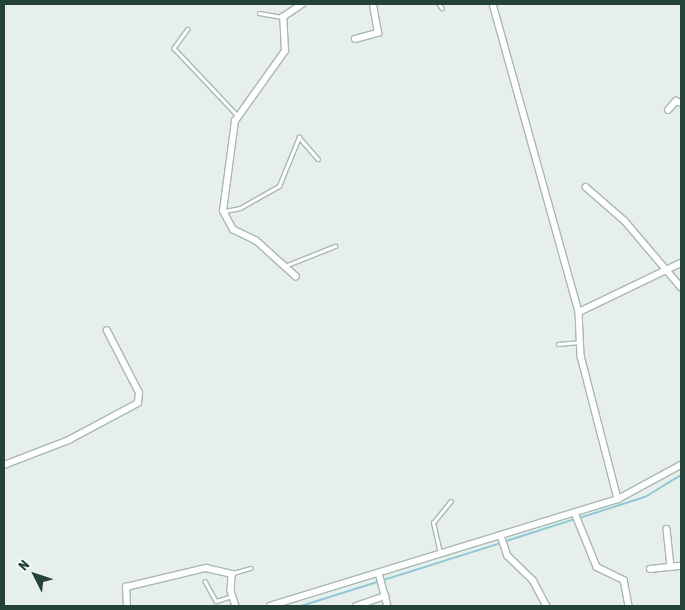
<!DOCTYPE html>
<style>
body{margin:0}
#map{position:relative;width:685px;height:610px;overflow:hidden;background:#e6efeb;font-family:"Asap Condensed",sans-serif}
div>[style]{position:absolute}
.stream>*{height:2px;margin:-1px;padding:0 1px;transform-origin:1px;border-radius:1px;background:#8ec9d4}
.roads{filter:drop-shadow(1px 0 #a8b8b2) drop-shadow(-1px 0 #a8b8b2) drop-shadow(0 1px #a8b8b2) drop-shadow(0 -1px #a8b8b2)}
.service>*{height:2.5px;margin:-1.25px;padding:0 1.25px;transform-origin:1.25px;border-radius:1.25px;background:#fff}
.minor>*{height:5.5px;margin:-2.75px;padding:0 2.75px;transform-origin:2.75px;border-radius:2.75px;background:#fff}
span{translate:-50% -50%;white-space:nowrap;text-align:center;line-height:1.15;-webkit-text-stroke:4px #f7fbf9;paint-order:stroke}
.frame{position:absolute;inset:0;border:5px solid #24423a;pointer-events:none}
.north{position:absolute;left:10px;top:550px;width:50px;height:50px;-webkit-text-stroke:4px #f7fbf9;paint-order:stroke;rotate:311deg;font-size:14px;font-weight:700;line-height:20px;text-align:center;color:#24423a}
.north::after{content:'';display:block;margin:auto;width:18px;height:22px;background:#24423a;clip-path:polygon(50% 0,100% 100%,50% 72%,0 100%)}
</style>
<div id="map">
<div class="stream">
<i style="left:579px;top:518px;width:69px;rotate:-17.7deg"></i>
<i style="left:645px;top:497px;width:42px;rotate:-31.4deg"></i>
<i style="left:506px;top:541px;width:72px;rotate:-17.7deg"></i>
<i style="left:301px;top:606px;width:210px;rotate:-17.5deg"></i>
</div>
<div class="roads">
<div class="service">
<i style="left:439px;top:4px;width:5px;rotate:53deg"></i>
<i style="left:259px;top:13px;width:23px;rotate:10deg"></i>
<i style="left:188px;top:29px;width:24px;rotate:126deg"></i>
<i style="left:174px;top:48px;width:93px;rotate:46.7deg"></i>
<i style="left:225px;top:211px;width:15px;rotate:-11deg"></i>
<i style="left:240px;top:208px;width:45px;rotate:-29.4deg"></i>
<i style="left:279px;top:186px;width:53px;rotate:-67.8deg"></i>
<i style="left:299px;top:137px;width:29px;rotate:49deg"></i>
<i style="left:285px;top:266px;width:54px;rotate:-21.8deg"></i>
<i style="left:558px;top:344px;width:21px;rotate:-5deg"></i>
<i style="left:440px;top:553px;width:31px;rotate:-103deg"></i>
<i style="left:433px;top:523px;width:28px;rotate:-51deg"></i>
<i style="left:233px;top:573px;width:18px;rotate:-16deg"></i>
<i style="left:205px;top:581px;width:23px;rotate:61deg"></i>
<i style="left:216px;top:601px;width:17px;rotate:-17deg"></i>
</div>
<div class="minor">
<i style="left:493px;top:4px;width:320px;rotate:74.4deg"></i>
<i style="left:579px;top:312px;width:44px;rotate:87.4deg"></i>
<i style="left:581px;top:356px;width:148px;rotate:75.5deg"></i>
<i style="left:355px;top:39px;width:24px;rotate:-15deg"></i>
<i style="left:378px;top:33px;width:29px;rotate:-100deg"></i>
<i style="left:668px;top:110px;width:12px;rotate:-48deg"></i>
<i style="left:676px;top:101px;width:5px;rotate:22deg"></i>
<i style="left:586px;top:187px;width:52px;rotate:41.1deg"></i>
<i style="left:625px;top:221px;width:87px;rotate:49.7deg"></i>
<i style="left:296px;top:277px;width:54px;rotate:-138deg"></i>
<i style="left:256px;top:241px;width:25px;rotate:-154deg"></i>
<i style="left:233px;top:230px;width:21px;rotate:-118deg"></i>
<i style="left:223px;top:211px;width:91px;rotate:-82.4deg"></i>
<i style="left:235px;top:121px;width:86px;rotate:-54.5deg"></i>
<i style="left:285px;top:51px;width:34px;rotate:-93deg"></i>
<i style="left:283px;top:17px;width:23px;rotate:-34deg"></i>
<i style="left:579px;top:312px;width:113px;rotate:-25.7deg"></i>
<i style="left:4px;top:465px;width:70px;rotate:-21deg"></i>
<i style="left:69px;top:440px;width:78px;rotate:-28.2deg"></i>
<i style="left:138px;top:403px;width:10px;rotate:-84deg"></i>
<i style="left:139px;top:393px;width:70px;rotate:-117.3deg"></i>
<i style="left:575px;top:513px;width:58px;rotate:67.8deg"></i>
<i style="left:597px;top:567px;width:30px;rotate:26deg"></i>
<i style="left:624px;top:580px;width:26px;rotate:79deg"></i>
<i style="left:667px;top:529px;width:38px;rotate:84deg"></i>
<i style="left:501px;top:536px;width:21px;rotate:71deg"></i>
<i style="left:508px;top:556px;width:35px;rotate:44deg"></i>
<i style="left:533px;top:580px;width:30px;rotate:62deg"></i>
<i style="left:650px;top:569px;width:31px;rotate:-6deg"></i>
<i style="left:379px;top:573px;width:34px;rotate:75deg"></i>
<i style="left:127px;top:606px;width:19px;rotate:-93deg"></i>
<i style="left:126px;top:587px;width:82px;rotate:-13.4deg"></i>
<i style="left:206px;top:568px;width:27px;rotate:13deg"></i>
<i style="left:232px;top:574px;width:17px;rotate:93deg"></i>
<i style="left:231px;top:591px;width:16px;rotate:72deg"></i>
<i style="left:270px;top:606px;width:364px;rotate:-17.1deg"></i>
<i style="left:618px;top:499px;width:72px;rotate:-28.4deg"></i>
<i style="left:356px;top:606px;width:31px;rotate:-19deg"></i>
</div>
</div>
<div class="frame"></div>
<div class="north">N</div>
</div>
